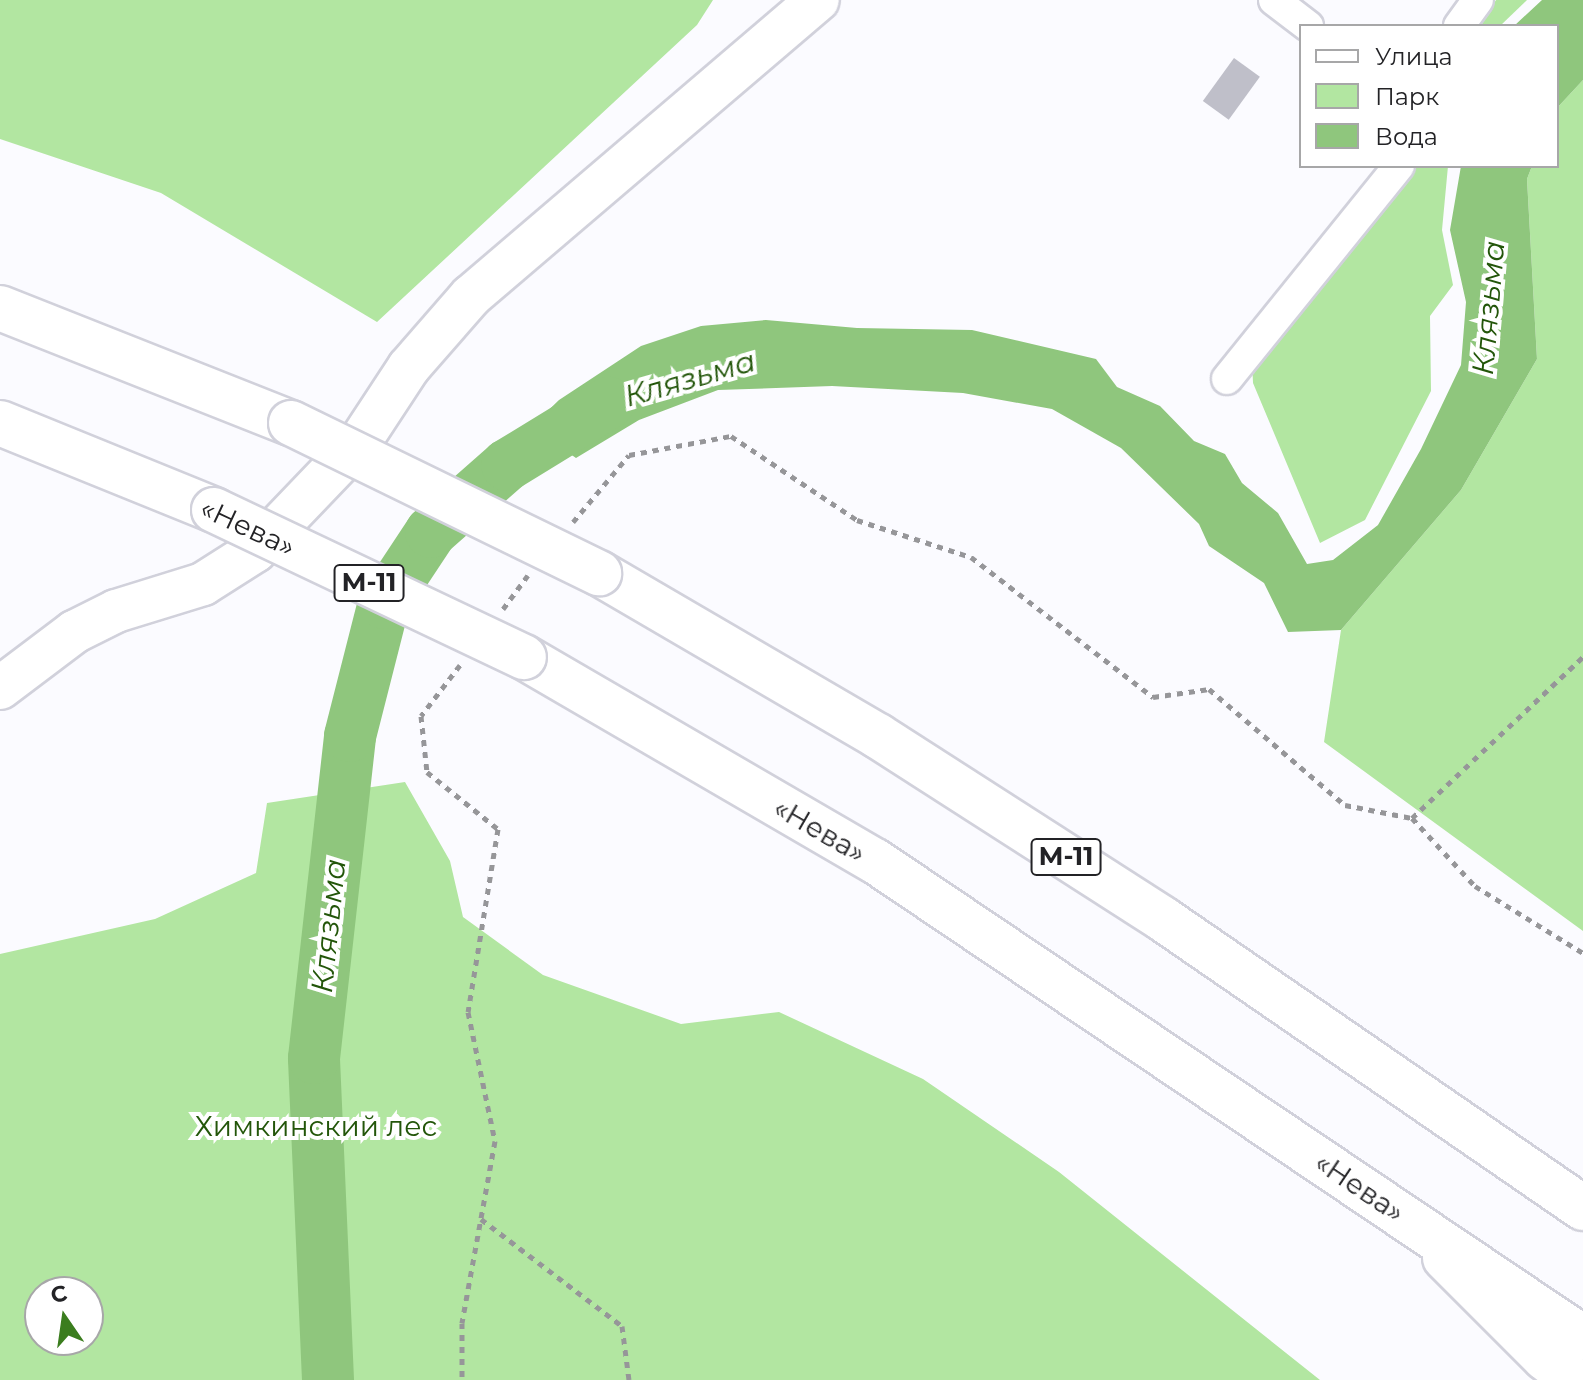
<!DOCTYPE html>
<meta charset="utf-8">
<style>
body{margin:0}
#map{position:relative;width:1583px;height:1380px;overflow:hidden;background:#fbfbff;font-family:Montserrat,sans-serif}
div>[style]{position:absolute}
.green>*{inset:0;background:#b2e6a1}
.water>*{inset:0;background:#8fc67d}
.river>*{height:52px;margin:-26px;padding:0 26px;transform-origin:26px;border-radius:26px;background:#8fc67d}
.building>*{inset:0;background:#bfbfc9;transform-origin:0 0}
.path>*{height:5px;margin-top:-2.5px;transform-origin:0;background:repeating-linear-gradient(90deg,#969699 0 6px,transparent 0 12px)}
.roads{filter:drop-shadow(2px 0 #d1d1db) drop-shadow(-2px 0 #d1d1db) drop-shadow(0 2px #d1d1db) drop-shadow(0 -2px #d1d1db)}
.street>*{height:30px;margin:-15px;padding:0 15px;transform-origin:15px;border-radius:15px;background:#fff}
.secondary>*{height:42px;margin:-21px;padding:0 21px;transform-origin:21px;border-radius:21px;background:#fff}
.primary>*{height:44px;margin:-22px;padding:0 22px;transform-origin:22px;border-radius:22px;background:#fff}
.highway>*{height:44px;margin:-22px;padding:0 22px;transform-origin:22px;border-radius:22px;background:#fff}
.bridges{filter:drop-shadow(2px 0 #d1d1db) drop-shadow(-2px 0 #d1d1db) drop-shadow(0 2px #d1d1db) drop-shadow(0 -2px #d1d1db)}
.highway-bridge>*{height:44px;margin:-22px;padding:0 22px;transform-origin:22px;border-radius:22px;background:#fff}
span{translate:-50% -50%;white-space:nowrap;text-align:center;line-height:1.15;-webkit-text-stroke:8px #fff;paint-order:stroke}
.shield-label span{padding:2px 6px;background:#fff;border:2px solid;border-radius:6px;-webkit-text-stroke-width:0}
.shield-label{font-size:26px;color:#232326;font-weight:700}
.street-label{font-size:28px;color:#232326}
.park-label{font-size:28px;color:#23560a}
.water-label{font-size:30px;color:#23560a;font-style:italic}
.legend{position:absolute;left:1299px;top:24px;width:260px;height:144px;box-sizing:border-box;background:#fff;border:2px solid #a7a7a8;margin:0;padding:10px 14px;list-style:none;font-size:24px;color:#232326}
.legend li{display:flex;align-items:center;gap:16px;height:40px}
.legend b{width:40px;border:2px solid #a7a7a8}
.north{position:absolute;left:24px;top:1276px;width:80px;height:80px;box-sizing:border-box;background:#fff;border:2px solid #a7a7a8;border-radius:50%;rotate:347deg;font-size:22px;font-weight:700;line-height:32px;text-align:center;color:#232326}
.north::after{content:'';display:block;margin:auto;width:28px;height:36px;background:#3b7d1e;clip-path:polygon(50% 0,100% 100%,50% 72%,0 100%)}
</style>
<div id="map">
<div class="green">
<i style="clip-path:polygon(0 0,713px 0,697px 25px,377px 322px,161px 193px,0 139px)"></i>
<i style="clip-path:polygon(1496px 0,1527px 0,1500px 26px,1479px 26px)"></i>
<i style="clip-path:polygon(1583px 80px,1583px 931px,1324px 742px,1341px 630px,1461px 490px,1537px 359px,1527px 179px,1532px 166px,1557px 166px,1557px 108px)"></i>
<i style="clip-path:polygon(1400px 166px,1448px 166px,1442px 230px,1453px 285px,1430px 316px,1431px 391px,1365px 520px,1320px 543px,1253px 383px,1252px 359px)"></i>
<i style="clip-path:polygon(evenodd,405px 782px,450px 861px,463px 917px,543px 975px,681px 1024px,779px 1012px,923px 1079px,1059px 1172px,1320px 1380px,0 1380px,0 954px,155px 919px,256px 873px,267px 803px,405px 782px,40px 1292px,88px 1292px,88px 1340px,40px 1340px,40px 1292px)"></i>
</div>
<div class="water">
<i style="clip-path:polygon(1542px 0,1583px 0,1583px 80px,1557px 108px,1557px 26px,1514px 26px)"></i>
<i style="clip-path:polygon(1461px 166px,1532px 166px,1527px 179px,1537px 359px,1461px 490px,1341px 630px,1288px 632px,1264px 583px,1209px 546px,1199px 524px,1121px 448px,1052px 409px,963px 393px,832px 386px,718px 390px,639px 420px,576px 458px,531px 427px,559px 400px,641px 346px,701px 326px,766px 320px,857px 328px,972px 330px,1096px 359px,1117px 387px,1160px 406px,1194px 441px,1225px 454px,1242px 483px,1278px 513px,1307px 564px,1333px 560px,1378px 525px,1421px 449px,1461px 365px,1466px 302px,1450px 230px)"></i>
</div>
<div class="river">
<i style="left:328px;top:1380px;width:322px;rotate:-92.5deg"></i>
<i style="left:314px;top:1058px;width:324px;rotate:-83.6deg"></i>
<i style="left:350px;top:736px;width:137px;rotate:-75.7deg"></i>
<i style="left:384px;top:603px;width:85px;rotate:-56.5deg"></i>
<i style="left:431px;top:532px;width:101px;rotate:-41.4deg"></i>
<i style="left:507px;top:465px;width:119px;rotate:-31.5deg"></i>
</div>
<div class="building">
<i style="left:1234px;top:58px;width:32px;height:53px;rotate:36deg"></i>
</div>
<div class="path">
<i style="left:573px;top:522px;width:87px;rotate:-50.1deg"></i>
<i style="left:629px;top:455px;width:104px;rotate:-10.6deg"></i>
<i style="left:731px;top:436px;width:151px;rotate:33.7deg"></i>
<i style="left:857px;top:520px;width:120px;rotate:18deg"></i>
<i style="left:971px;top:557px;width:230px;rotate:37.6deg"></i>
<i style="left:1153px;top:697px;width:57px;rotate:-8.1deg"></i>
<i style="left:1209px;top:689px;width:179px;rotate:40.5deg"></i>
<i style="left:1345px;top:805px;width:68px;rotate:11deg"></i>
<i style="left:1412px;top:818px;width:93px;rotate:47.2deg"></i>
<i style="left:1475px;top:886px;width:127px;rotate:31.8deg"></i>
<i style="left:503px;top:609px;width:42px;rotate:-53.7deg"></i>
<i style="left:460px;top:665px;width:64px;rotate:127.4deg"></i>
<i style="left:421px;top:716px;width:56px;rotate:83.9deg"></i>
<i style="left:427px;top:772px;width:91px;rotate:38.8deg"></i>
<i style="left:498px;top:829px;width:185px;rotate:99.3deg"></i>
<i style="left:468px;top:1012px;width:132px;rotate:78.2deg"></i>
<i style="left:495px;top:1141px;width:185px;rotate:100.3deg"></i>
<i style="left:462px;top:1323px;width:57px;rotate:90deg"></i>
<i style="left:1412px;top:818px;width:235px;rotate:-43.3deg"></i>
<i style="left:481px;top:1219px;width:177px;rotate:37.2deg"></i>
<i style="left:622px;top:1326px;width:54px;rotate:82.6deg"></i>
</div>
<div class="roads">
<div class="street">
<i style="left:1274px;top:0;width:43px;rotate:37.4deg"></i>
<i style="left:1459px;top:26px;width:32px;rotate:-54deg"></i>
<i style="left:1227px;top:379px;width:274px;rotate:-51.1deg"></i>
</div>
<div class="secondary">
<i style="left:0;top:688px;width:93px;rotate:-37.1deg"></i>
<i style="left:74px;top:632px;width:47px;rotate:-26.6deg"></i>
<i style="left:116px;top:611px;width:91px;rotate:-17.2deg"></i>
<i style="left:203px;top:584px;width:62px;rotate:-32.4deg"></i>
<i style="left:255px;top:551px;width:153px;rotate:-46.3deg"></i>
<i style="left:361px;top:440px;width:87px;rotate:-56.7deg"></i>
<i style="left:409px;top:367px;width:94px;rotate:-48.9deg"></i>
<i style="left:471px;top:296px;width:456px;rotate:-40.5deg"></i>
</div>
<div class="primary">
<i style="left:1445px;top:1258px;width:141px;rotate:45deg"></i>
<i style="left:1545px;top:1358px;width:36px;rotate:38deg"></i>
</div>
<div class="highway">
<i style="left:0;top:308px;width:313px;rotate:21.6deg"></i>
<i style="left:0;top:423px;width:231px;rotate:22.1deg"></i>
<i style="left:599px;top:573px;width:323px;rotate:30.3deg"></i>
<i style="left:878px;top:736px;width:339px;rotate:32.7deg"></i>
<i style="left:1163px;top:919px;width:510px;rotate:34.53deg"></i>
<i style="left:524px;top:657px;width:406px;rotate:30.2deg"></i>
<i style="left:875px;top:861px;width:854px;rotate:33.97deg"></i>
</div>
</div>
<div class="bridges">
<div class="highway-bridge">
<i style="left:291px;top:423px;width:343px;rotate:26deg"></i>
<i style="left:214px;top:510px;width:343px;rotate:25.4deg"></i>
</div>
</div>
<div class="shield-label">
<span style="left:369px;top:583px">М-11</span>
<span style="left:1066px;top:857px">М-11</span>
</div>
<div class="street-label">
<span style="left:248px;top:527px;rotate:25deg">«Нева»</span>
<span style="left:820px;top:830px;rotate:30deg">«Нева»</span>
<span style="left:1360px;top:1187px;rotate:34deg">«Нева»</span>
</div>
<div class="park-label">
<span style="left:316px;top:1126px">Химкинский лес</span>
</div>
<div class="water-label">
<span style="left:1489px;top:308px;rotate:-85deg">Клязьма</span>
<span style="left:690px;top:379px;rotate:-16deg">Клязьма</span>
<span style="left:329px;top:926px;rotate:-84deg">Клязьма</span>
</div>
<ul class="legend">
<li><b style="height:10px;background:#fff"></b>Улица</li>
<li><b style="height:22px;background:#b2e6a1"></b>Парк</li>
<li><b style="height:22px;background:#8fc67d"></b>Вода</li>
</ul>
<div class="north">С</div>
</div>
